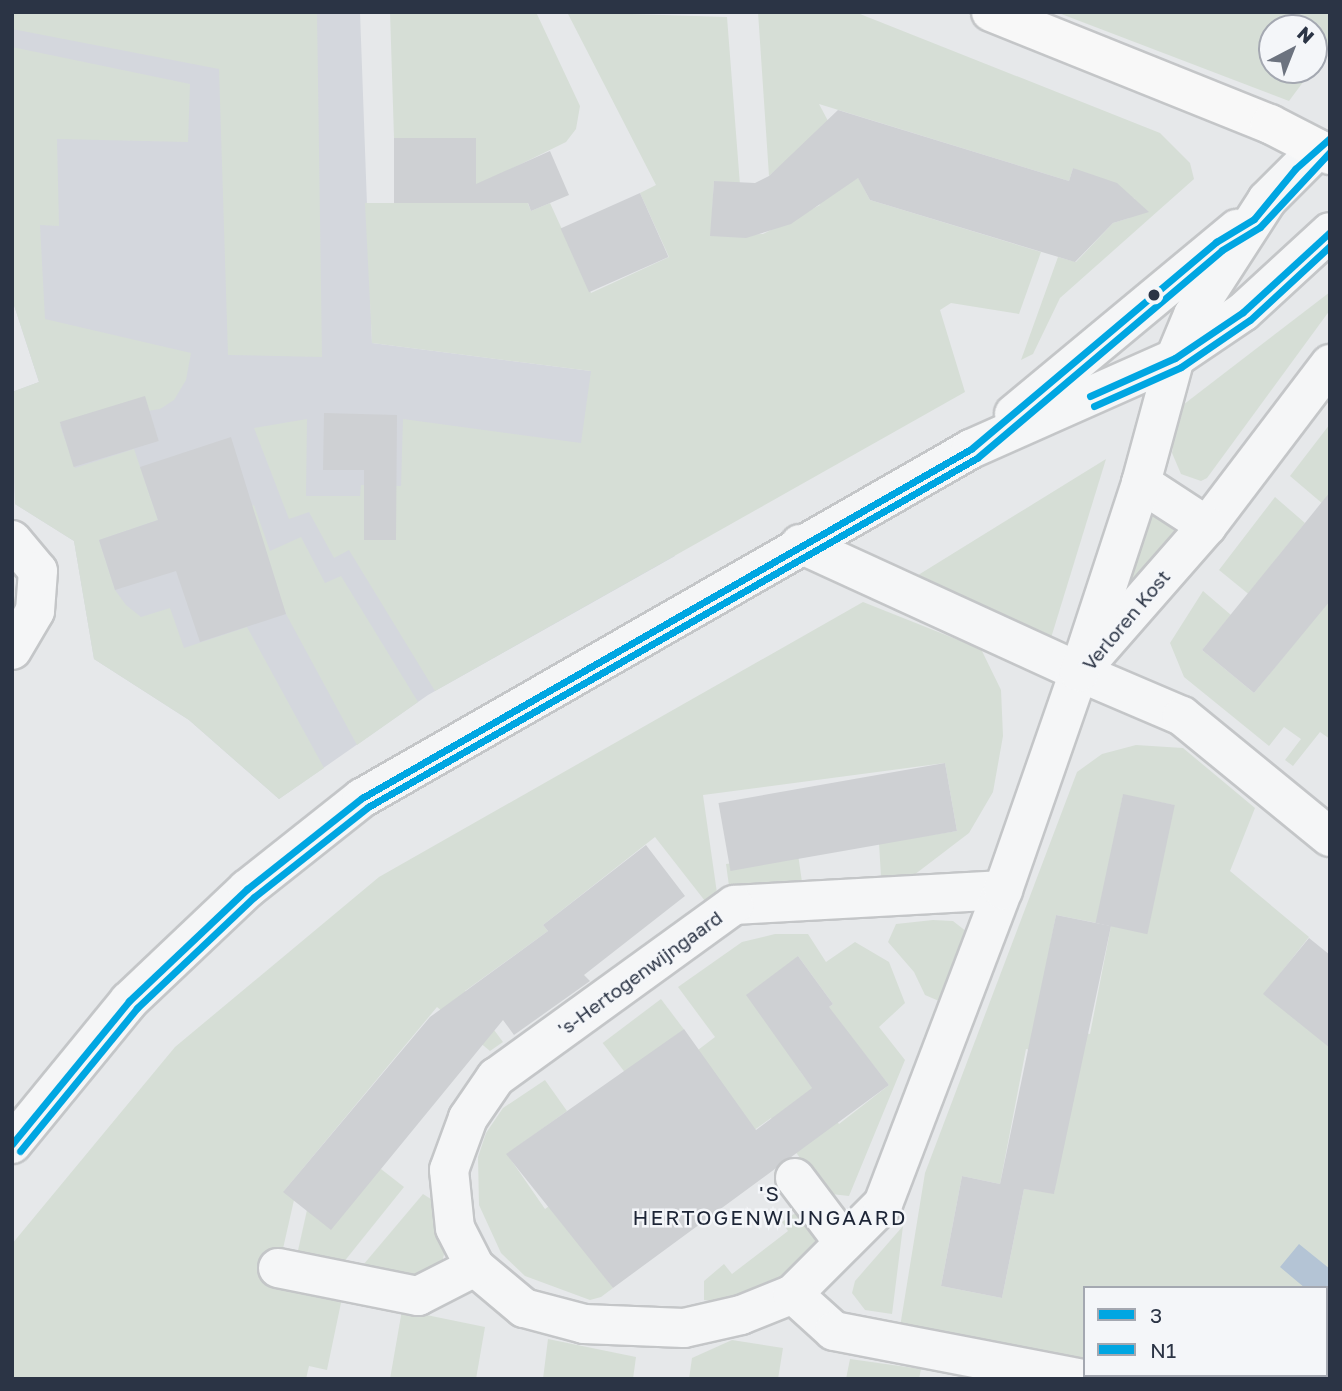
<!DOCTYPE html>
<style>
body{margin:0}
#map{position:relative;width:1342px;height:1391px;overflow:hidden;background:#e6e8ea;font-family:"Golos Text",sans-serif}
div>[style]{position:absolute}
.built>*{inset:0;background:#d4d7dd}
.green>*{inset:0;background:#d6ded6;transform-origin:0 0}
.water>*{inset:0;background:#b4c4d5}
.building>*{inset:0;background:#ced0d3;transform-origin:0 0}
.roads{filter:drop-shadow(2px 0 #c4c6c8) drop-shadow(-2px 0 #c4c6c8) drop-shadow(0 2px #c4c6c8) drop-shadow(0 -2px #c4c6c8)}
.minor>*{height:38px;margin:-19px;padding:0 19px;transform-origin:19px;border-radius:19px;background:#f5f6f7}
.major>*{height:38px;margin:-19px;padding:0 19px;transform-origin:19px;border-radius:19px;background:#f8f8f8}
.bus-1>*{height:7px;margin:-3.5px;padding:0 3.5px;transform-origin:3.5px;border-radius:3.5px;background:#00a6e2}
.bus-2>*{height:7px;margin:-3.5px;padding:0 3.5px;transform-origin:3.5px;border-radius:3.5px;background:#00a6e2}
.dots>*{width:19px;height:19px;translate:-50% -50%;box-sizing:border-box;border:4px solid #f4f6f9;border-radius:50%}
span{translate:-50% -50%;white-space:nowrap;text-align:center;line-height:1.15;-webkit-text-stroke:5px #f4f6f9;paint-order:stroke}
.street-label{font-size:19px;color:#2b3445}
.neighbourhood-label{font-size:21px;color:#1d2536;letter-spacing:2px}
.frame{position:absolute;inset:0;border:14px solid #2b3445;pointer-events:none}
.legend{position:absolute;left:1083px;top:1286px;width:245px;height:91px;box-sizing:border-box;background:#f4f6f9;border:2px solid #a4a8b1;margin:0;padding:9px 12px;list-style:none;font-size:21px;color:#2b3445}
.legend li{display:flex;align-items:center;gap:14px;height:35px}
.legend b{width:35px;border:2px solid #a4a8b1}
.north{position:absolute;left:1258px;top:14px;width:70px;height:70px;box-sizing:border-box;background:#f4f6f9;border:2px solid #a4a8b1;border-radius:50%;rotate:42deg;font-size:19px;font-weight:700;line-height:28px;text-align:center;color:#2b3445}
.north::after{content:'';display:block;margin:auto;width:24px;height:32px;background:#6c737f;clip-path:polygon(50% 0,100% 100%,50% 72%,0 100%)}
</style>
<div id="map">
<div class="built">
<i style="clip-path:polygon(12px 12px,360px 12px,372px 343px,591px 371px,675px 556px,428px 695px,279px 799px,189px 720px,94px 659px,74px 541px,15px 504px,12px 392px,39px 382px,12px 299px)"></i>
</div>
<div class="green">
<i style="clip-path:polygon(12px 12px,317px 12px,322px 357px,228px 355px,219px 69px,12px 29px)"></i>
<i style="clip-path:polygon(390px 12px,536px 12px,580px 106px,576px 129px,566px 142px,513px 168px,531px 211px,550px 203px,591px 293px,669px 257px,640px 193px,656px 185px,567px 12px,727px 17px,740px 185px,714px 181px,711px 236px,763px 234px,820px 205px,788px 159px,769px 176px,758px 12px,855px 12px,1160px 133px,1190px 163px,1194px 179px,1060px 298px,1033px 354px,1021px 360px,1058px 257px,1076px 262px,1113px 223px,1129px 218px,1135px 199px,1073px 168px,1069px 181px,819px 104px,870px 200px,1041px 252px,1019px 314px,951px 303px,940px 310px,965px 392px,435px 691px,349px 550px,334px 558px,309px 512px,289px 519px,254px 428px,307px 419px,306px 496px,360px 496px,361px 485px,401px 486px,403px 419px,581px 443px,591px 371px,372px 343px,365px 203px,476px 203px,476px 138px,394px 138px)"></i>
<i style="clip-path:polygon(1056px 12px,1325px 12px,1330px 14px,1330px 44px,1314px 67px,1314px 28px,1272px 28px,1272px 70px,1312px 70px,1289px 101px)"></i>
<i style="clip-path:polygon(12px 47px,190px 84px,188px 142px,57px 139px,59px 226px,40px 225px,45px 319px,191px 353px,186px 380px,174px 400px,160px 409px,60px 425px,75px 468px,134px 449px,158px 520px,99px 540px,115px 590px,126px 605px,141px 617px,170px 608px,184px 648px,247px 627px,324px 768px,279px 799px,189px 720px,94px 659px,74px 541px,15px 504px,12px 392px,39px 382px,12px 299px)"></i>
<i style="clip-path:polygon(1330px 292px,1330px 310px,1207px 478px,1201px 481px,1181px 474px,1172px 453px,1179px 408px)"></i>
<i style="clip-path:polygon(1330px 424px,1330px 510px,1290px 476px)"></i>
<i style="clip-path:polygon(1106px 459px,1051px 638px,915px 577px)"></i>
<i style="clip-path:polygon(1275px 497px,1305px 523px,1276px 559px,1330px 604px,1330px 739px,1320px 732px,1293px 766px,1285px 760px,1301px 739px,1284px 727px,1269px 746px,1184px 677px,1170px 643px,1203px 591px,1231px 615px,1202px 650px,1254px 693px,1300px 636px,1219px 570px)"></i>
<i style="clip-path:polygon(254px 505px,270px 551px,301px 537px,325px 583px,341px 576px,418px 702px,357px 745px,286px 614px,266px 556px,187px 527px)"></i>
<i style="clip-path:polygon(1161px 510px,1176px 521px,1176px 529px,1126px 586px,1152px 515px)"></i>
<i style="clip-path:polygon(863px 602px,981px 649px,1001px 690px,1003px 736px,993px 792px,969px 833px,914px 875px,881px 877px,879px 843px,957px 831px,945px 763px,703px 795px,717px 893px,705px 901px,655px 837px,543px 925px,548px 931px,465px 991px,503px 1042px,490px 1051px,437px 1007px,284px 1191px,294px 1200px,275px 1284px,342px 1298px,327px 1370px,309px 1366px,306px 1379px,12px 1379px,12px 1244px,175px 1047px,379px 877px)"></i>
<i style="clip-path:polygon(evenodd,1136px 745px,1183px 748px,1255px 808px,1230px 871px,1309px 937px,1264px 994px,1330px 1036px,1330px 1379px,1273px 1375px,1326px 1375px,1326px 1288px,1085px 1288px,1085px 1362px,900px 1327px,925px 1173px,1077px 772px,1102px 754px,1136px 745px,1123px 795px,1174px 805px,1111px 926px,1090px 1034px,1035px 1023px,1056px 915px,1097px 923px,1123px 795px,1136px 745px,1026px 1049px,1079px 1060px,1054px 1193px,1024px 1189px,1002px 1298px,941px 1286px,962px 1176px,1000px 1184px,1026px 1049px)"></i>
<i style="clip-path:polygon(798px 854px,802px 882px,729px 886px,726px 864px)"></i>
<i style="clip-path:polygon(933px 920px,953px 921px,967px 932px,949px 999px,939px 1001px,925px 995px,914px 972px,888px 942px,896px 924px)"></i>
<i style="clip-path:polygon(evenodd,775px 934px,808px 934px,826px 962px,855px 942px,889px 962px,905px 1003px,879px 1027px,905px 1060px,849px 1196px,831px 1194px,816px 1180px,771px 1118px,586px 1252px,613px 1288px,601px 1297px,590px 1300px,525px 1276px,501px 1253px,479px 1205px,478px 1157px,486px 1133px,503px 1108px,545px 1080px,567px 1111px,507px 1154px,545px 1209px,722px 1084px,698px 1050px,715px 1037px,678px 987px,742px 942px,775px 934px,798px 956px,833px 1004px,782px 1043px,798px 956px,775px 934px,848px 1033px,889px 1085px,839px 1124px,800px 1071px,848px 1033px)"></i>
<i style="left:661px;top:999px;width:38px;height:73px;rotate:53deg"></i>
<i style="clip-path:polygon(381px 1169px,404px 1187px,343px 1263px,297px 1255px,307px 1210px)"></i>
<i style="clip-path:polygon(423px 1194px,434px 1201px,445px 1250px,442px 1263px,410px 1279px,358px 1271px)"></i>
<i style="clip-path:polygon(797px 1212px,826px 1232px,794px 1273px,716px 1302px,704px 1300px,704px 1281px,724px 1264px,732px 1274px,788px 1231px,782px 1222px)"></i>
<i style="clip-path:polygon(903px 1226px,892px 1314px,865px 1310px,852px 1293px,855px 1281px)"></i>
<i style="clip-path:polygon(402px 1310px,485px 1327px,476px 1379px,390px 1379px)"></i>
<i style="clip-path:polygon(548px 1339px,636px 1357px,633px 1379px,543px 1379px)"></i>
<i style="clip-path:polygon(732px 1340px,783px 1348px,778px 1379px,689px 1379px,692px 1358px)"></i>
<i style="clip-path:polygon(850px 1359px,921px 1369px,919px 1379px,846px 1379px)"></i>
</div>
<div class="water">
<i style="clip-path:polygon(1299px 1244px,1330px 1269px,1330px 1308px,1326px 1288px,1305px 1288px,1280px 1267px)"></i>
</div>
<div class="building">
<i style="clip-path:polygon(838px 110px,1069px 181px,1073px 168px,1117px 183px,1149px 212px,1113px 223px,1075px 262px,870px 200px,858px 178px,791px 224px,746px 238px,710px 236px,714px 181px,755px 183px,769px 176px)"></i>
<i style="clip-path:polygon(394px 138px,476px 138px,476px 184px,550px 151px,569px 195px,531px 211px,528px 203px,394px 203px)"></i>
<i style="left:640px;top:193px;width:70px;height:87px;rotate:66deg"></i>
<i style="left:145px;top:396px;width:47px;height:89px;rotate:73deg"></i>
<i style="clip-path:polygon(324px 413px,397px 415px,396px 540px,364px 540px,364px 470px,323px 470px)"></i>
<i style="clip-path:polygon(231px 437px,286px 614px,200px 642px,176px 571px,115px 590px,99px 540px,158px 520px,140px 467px)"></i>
<i style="clip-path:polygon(1330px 492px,1330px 601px,1254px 693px,1202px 650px)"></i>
<i style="left:945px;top:763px;width:69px;height:230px;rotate:80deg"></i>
<i style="left:1123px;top:794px;width:53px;height:132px;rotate:12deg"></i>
<i style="clip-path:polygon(646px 845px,685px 896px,584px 975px,590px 981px,514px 1035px,503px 1020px,331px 1230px,283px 1192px,430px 1017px,548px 931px,543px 925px)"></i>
<i style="clip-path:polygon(1056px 915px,1111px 926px,1054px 1194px,1024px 1189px,1002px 1298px,941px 1286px,962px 1176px,1000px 1184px)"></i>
<i style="clip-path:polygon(1309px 938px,1330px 955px,1330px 1048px,1263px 994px)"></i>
<i style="clip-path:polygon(798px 956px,833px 1004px,829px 1007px,889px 1085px,613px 1288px,506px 1154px,684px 1029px,756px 1130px,812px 1088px,746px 995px)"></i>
</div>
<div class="roads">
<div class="minor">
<i style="left:1330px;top:364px;width:203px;rotate:127.2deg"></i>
<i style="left:1207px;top:526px;width:194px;rotate:131.2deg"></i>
<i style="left:1079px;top:672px;width:112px;rotate:23.1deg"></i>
<i style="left:1182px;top:716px;width:191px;rotate:39.3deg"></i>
<i style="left:1014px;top:414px;width:290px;rotate:-39.7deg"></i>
<i style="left:1141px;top:483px;width:79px;rotate:33.1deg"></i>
<i style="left:12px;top:540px;width:40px;rotate:50deg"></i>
<i style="left:38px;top:571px;width:40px;rotate:94.3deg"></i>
<i style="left:35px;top:611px;width:45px;rotate:120.5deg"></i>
<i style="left:800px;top:544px;width:307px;rotate:24.6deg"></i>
<i style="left:1003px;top:890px;width:269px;rotate:176.8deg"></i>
<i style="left:734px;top:905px;width:294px;rotate:144.1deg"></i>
<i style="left:496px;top:1077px;width:50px;rotate:124.3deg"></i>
<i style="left:468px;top:1118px;width:55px;rotate:110.1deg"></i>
<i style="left:449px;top:1170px;width:58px;rotate:84.1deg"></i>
<i style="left:455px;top:1228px;width:44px;rotate:62.9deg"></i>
<i style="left:475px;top:1267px;width:64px;rotate:39.9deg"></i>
<i style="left:524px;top:1308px;width:62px;rotate:14.9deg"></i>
<i style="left:584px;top:1324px;width:100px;rotate:2.3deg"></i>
<i style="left:684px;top:1328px;width:58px;rotate:-12.8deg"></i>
<i style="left:741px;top:1315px;width:56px;rotate:-22deg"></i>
<i style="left:793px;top:1294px;width:127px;rotate:-45deg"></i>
<i style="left:883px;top:1204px;width:336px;rotate:-69.1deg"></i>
<i style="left:1003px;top:890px;width:231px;rotate:-70.8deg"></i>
<i style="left:1079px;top:672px;width:199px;rotate:-71.8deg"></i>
<i style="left:1141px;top:483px;width:130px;rotate:-74.8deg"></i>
<i style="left:1175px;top:358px;width:47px;rotate:-67.3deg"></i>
<i style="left:1193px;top:315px;width:137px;rotate:-57.2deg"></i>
<i style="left:1267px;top:200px;width:72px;rotate:-45deg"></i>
<i style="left:12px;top:1144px;width:185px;rotate:-50.7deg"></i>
<i style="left:129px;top:1001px;width:163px;rotate:-43.5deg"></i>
<i style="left:247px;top:889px;width:147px;rotate:-38.4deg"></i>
<i style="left:362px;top:798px;width:702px;rotate:-29.82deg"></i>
<i style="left:971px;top:449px;width:223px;rotate:-24deg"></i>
<i style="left:1175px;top:358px;width:82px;rotate:-34.1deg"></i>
<i style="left:1243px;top:312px;width:118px;rotate:-42.6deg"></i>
<i style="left:795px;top:1178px;width:81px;rotate:53deg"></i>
<i style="left:278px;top:1268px;width:143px;rotate:11.3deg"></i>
<i style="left:418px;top:1296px;width:64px;rotate:-27deg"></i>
<i style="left:793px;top:1294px;width:55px;rotate:42.1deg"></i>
<i style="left:834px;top:1331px;width:254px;rotate:10.9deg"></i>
</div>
<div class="major">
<i style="left:991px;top:12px;width:301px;rotate:21.9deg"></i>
<i style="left:1270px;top:124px;width:68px;rotate:27.3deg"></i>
</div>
</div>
<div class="bus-1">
<i style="left:1090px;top:396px;width:93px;rotate:-24.1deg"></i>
<i style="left:1175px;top:358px;width:82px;rotate:-34.1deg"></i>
<i style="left:1243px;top:312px;width:118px;rotate:-42.6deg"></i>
<i style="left:12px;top:1144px;width:185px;rotate:-50.7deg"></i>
<i style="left:129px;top:1001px;width:163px;rotate:-43.5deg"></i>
<i style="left:247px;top:889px;width:147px;rotate:-38.4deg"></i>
<i style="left:362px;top:798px;width:702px;rotate:-29.82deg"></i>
<i style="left:971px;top:449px;width:321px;rotate:-40.2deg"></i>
<i style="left:1216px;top:242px;width:44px;rotate:-31.2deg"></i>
<i style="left:1254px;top:219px;width:65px;rotate:-50.6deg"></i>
<i style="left:1295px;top:169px;width:47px;rotate:-41.5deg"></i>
</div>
<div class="bus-2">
<i style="left:1094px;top:406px;width:95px;rotate:-24.1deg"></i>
<i style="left:1181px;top:367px;width:83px;rotate:-34.3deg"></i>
<i style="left:1250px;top:320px;width:109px;rotate:-42.8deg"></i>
<i style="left:20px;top:1151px;width:185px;rotate:-50.7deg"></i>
<i style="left:137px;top:1008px;width:161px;rotate:-43.5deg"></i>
<i style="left:254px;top:897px;width:145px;rotate:-38.3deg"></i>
<i style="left:368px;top:807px;width:702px;rotate:-29.82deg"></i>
<i style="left:977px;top:458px;width:321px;rotate:-40.3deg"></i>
<i style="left:1222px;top:250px;width:44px;rotate:-31.2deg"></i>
<i style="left:1260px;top:227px;width:103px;rotate:-47deg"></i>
</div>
<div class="dots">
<i style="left:1154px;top:295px;background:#2b3445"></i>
</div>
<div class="street-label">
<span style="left:1126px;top:620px;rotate:-50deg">Verloren Kost</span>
<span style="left:640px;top:973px;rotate:-36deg">'s-Hertogenwijngaard</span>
</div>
<div class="neighbourhood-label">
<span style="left:770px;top:1205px">'S<br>HERTOGENWIJNGAARD</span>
</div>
<div class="frame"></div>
<ul class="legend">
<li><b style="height:9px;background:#00a6e2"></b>3</li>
<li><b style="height:9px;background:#00a6e2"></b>N1</li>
</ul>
<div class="north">N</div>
</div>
